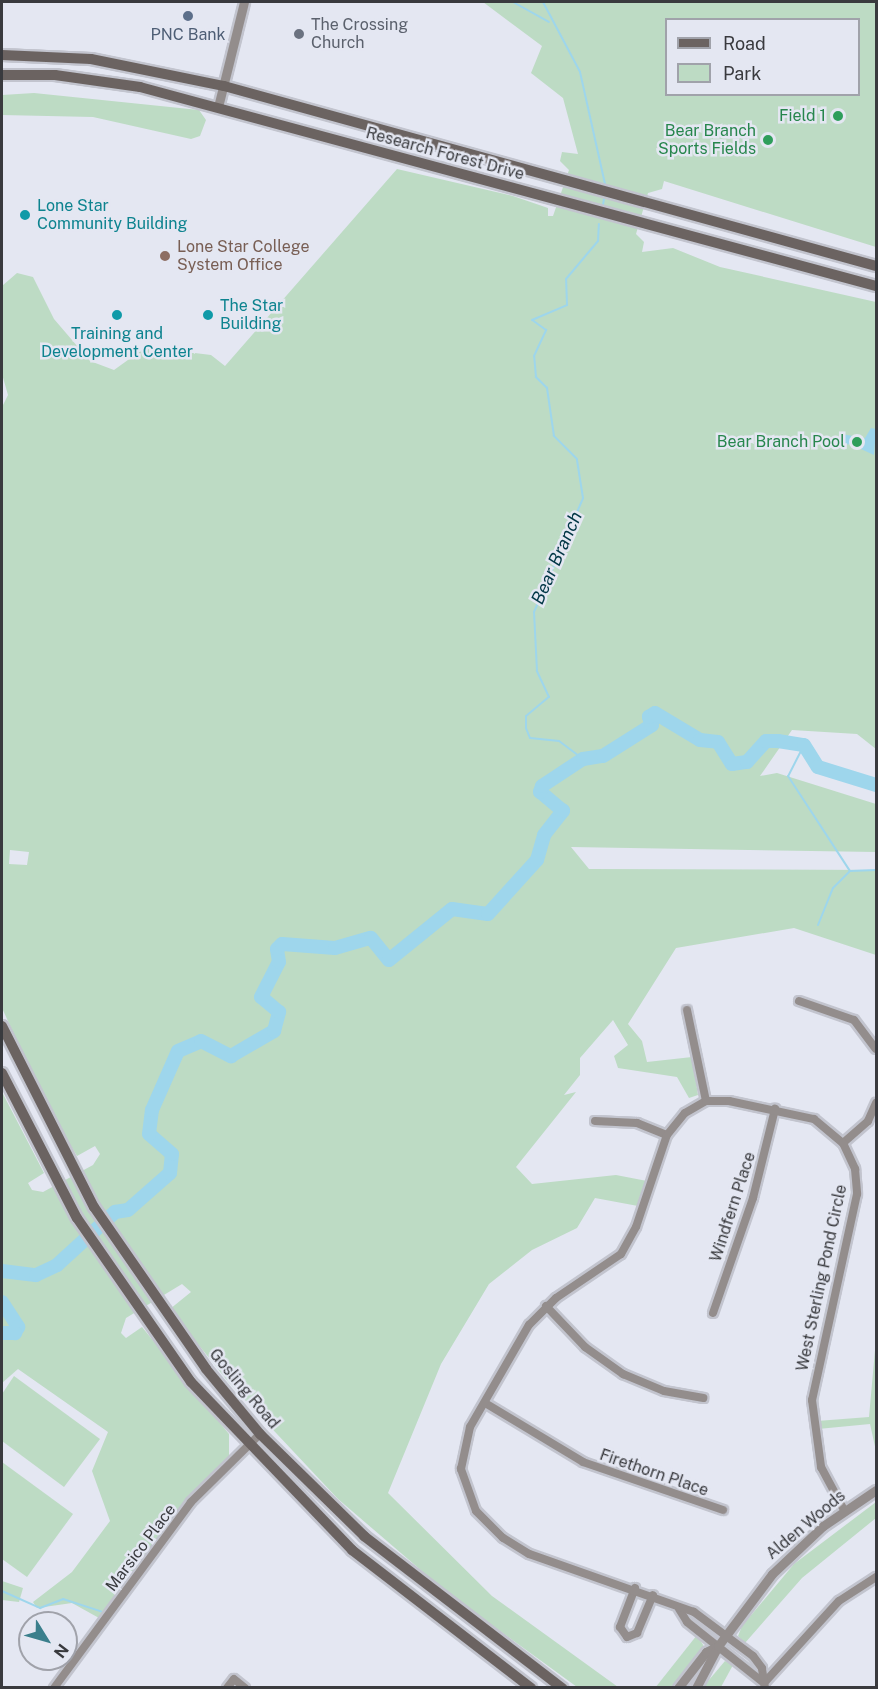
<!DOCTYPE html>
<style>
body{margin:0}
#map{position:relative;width:878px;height:1689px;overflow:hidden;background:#e4e7f2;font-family:"Public Sans",sans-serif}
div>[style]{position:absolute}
.green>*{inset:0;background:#bddbc4}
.water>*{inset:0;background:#9ed6ec}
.stream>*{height:2px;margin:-1px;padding:0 1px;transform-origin:1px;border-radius:1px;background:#9ed6ec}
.river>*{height:14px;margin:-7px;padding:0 7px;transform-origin:7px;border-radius:7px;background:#9ed6ec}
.roads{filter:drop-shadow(2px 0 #c2c4ce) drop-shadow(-2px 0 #c2c4ce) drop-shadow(0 2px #c2c4ce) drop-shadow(0 -2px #c2c4ce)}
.minor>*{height:8px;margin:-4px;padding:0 4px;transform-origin:4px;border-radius:4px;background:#938d8c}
.tertiary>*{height:9px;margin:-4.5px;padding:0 4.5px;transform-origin:4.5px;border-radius:4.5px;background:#938d8c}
.secondary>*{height:10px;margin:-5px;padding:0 5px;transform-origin:5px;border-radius:5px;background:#6b6361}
.dots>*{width:16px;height:16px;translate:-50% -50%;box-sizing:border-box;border:3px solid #e4e7f2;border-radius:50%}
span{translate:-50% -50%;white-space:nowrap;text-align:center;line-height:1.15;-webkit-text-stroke:5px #e4e7f2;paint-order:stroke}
.worship-label{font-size:16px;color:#5b616d}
.left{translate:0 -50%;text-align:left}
.service-label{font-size:16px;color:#4e5e75}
.leisure-label{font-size:16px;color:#27864d}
.right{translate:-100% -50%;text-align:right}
.street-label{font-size:16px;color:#393a3e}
.culture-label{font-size:16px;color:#0d838f}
.education-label{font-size:16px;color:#785e54}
.water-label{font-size:18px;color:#013645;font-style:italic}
.frame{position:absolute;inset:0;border:3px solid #393a3e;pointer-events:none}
.legend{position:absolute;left:665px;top:18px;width:195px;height:78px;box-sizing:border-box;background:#e4e7f2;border:2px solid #a0a2aa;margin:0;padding:8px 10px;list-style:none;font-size:18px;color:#393a3e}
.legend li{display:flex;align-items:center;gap:12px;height:30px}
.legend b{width:30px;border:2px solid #a0a2aa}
.north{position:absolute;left:18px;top:1611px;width:60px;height:60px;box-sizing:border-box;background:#e4e7f2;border:2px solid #a0a2aa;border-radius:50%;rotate:127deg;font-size:16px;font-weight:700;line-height:24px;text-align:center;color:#393a3e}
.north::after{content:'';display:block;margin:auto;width:21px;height:27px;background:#3a7f8c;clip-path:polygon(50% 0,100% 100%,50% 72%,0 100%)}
</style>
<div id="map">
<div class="green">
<i style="clip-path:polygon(evenodd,483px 2px,876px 2px,876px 247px,664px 181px,662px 189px,648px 193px,636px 234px,644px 242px,642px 252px,673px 248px,720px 267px,876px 302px,876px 749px,857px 734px,792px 730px,760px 776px,777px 773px,876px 804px,876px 852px,571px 847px,589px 869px,876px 870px,876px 955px,794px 928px,676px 948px,628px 1024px,642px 1041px,647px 1062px,692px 1057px,698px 1095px,689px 1098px,677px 1077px,618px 1068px,614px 1056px,628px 1045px,613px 1020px,580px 1058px,580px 1075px,564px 1095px,576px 1092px,516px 1167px,532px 1184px,616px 1175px,647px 1181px,638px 1206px,595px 1198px,577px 1228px,532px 1250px,489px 1284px,441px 1364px,388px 1493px,492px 1596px,618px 1687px,577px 1687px,444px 1590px,338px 1499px,229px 1383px,170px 1309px,191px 1292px,182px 1284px,126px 1318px,121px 1333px,126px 1338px,142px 1327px,229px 1434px,229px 1456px,170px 1521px,99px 1618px,72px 1603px,37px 1608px,33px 1602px,72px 1572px,110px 1521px,92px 1471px,108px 1432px,18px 1369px,2px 1383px,2px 1092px,44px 1173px,28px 1183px,32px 1190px,43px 1192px,93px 1165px,100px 1154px,95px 1146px,77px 1156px,49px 1111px,2px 1008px,2px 407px,8px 395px,2px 374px,2px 286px,17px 273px,33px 277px,54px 319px,90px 361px,114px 370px,146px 347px,211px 355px,225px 366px,397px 169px,513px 196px,548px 208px,548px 216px,553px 216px,569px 170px,560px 161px,562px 152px,578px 154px,563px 98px,531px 73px,542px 46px,483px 2px,666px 20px,858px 20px,858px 94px,666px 94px,666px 20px,483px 2px,10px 850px,29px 852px,27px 865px,9px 864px,10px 850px)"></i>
<i style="clip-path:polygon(34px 93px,199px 110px,206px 120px,200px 136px,191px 139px,93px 117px,2px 115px,2px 95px)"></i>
<i style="clip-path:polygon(876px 1339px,876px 1451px,870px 1424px,818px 1429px,817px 1421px,869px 1417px)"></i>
<i style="clip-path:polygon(14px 1376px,100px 1439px,64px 1487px,2px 1441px,2px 1394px)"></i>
<i style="clip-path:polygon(2px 1462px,73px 1514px,27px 1577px,2px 1559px)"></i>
<i style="clip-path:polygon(876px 1502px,876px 1518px,802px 1578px,745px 1643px,738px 1636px,742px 1626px,794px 1564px)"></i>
<i style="clip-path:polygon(2px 1581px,23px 1588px,19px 1602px,2px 1600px)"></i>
<i style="clip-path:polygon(697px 1635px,705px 1648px,675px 1687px,655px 1688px)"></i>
<i style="clip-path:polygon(725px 1661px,733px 1665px,721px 1687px,703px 1687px)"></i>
</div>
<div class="water">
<i style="clip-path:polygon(871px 428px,876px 429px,874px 455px,850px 444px,838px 446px,841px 434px,865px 438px)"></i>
</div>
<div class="stream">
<i style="left:513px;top:2px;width:41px;rotate:29.1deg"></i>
<i style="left:543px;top:2px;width:79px;rotate:62.1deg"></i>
<i style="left:580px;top:72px;width:115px;rotate:77.4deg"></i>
<i style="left:603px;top:205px;width:6px;rotate:-81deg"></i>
<i style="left:804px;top:745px;width:35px;rotate:117deg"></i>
<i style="left:788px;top:776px;width:113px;rotate:56.9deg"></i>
<i style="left:850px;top:871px;width:26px;rotate:-2deg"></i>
<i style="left:583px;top:759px;width:30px;rotate:-143deg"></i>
<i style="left:559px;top:741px;width:29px;rotate:-174deg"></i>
<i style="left:530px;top:738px;width:11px;rotate:-112deg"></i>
<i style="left:526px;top:728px;width:12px;rotate:-90deg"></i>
<i style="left:526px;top:716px;width:30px;rotate:-40deg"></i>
<i style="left:549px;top:697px;width:29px;rotate:-115deg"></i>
<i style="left:537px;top:671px;width:59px;rotate:-92.9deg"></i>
<i style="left:534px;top:612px;width:124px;rotate:-66.7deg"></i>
<i style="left:583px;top:498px;width:39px;rotate:-99deg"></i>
<i style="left:577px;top:459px;width:33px;rotate:-135deg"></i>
<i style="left:554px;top:436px;width:49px;rotate:-98.3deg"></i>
<i style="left:547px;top:388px;width:16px;rotate:-135deg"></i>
<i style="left:536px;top:377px;width:21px;rotate:-95deg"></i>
<i style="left:534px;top:356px;width:29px;rotate:-65deg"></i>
<i style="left:546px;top:330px;width:17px;rotate:-144deg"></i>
<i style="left:532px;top:320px;width:38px;rotate:-23deg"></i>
<i style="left:567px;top:305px;width:26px;rotate:-92deg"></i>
<i style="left:566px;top:279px;width:50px;rotate:-49.9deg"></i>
<i style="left:598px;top:241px;width:17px;rotate:-87deg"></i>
<i style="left:818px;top:925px;width:40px;rotate:-68deg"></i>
<i style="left:833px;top:888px;width:23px;rotate:-45deg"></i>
<i style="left:2px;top:1591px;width:42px;rotate:24.1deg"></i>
<i style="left:40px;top:1608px;width:25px;rotate:-21deg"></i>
<i style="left:63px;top:1599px;width:40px;rotate:18deg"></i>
</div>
<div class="river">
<i style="left:2px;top:1271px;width:34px;rotate:7deg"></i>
<i style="left:36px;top:1275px;width:23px;rotate:-25deg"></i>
<i style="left:57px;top:1265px;width:79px;rotate:-42.4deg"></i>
<i style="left:115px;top:1212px;width:13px;rotate:-9deg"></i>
<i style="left:128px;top:1210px;width:56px;rotate:-41.4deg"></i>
<i style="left:170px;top:1173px;width:19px;rotate:-84deg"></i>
<i style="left:172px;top:1154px;width:30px;rotate:-139deg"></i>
<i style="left:149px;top:1134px;width:24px;rotate:-83deg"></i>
<i style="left:152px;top:1110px;width:64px;rotate:-66.2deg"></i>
<i style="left:178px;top:1051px;width:25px;rotate:-23deg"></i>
<i style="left:201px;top:1041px;width:34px;rotate:27deg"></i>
<i style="left:231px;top:1056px;width:50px;rotate:-30.2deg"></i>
<i style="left:274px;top:1031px;width:20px;rotate:-75deg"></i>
<i style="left:279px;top:1012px;width:23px;rotate:-140deg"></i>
<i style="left:261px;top:997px;width:39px;rotate:-63deg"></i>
<i style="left:279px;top:962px;width:13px;rotate:-99deg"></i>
<i style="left:277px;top:949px;width:7px;rotate:-45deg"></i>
<i style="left:282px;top:944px;width:53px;rotate:4.3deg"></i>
<i style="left:335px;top:948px;width:37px;rotate:-16deg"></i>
<i style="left:371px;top:938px;width:28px;rotate:51deg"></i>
<i style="left:389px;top:960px;width:81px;rotate:-39deg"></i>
<i style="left:452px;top:909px;width:36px;rotate:8deg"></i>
<i style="left:488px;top:914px;width:73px;rotate:-47.8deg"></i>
<i style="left:537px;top:860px;width:26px;rotate:-74deg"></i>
<i style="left:544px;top:835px;width:31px;rotate:-52deg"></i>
<i style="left:563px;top:811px;width:30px;rotate:-140deg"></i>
<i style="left:540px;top:792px;width:6px;rotate:-72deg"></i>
<i style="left:542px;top:786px;width:49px;rotate:-33.4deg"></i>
<i style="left:583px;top:759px;width:20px;rotate:-9deg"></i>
<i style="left:603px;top:756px;width:58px;rotate:-32.3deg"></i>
<i style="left:652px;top:725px;width:9px;rotate:-111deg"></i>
<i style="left:649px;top:717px;width:7px;rotate:-34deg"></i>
<i style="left:655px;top:713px;width:52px;rotate:31deg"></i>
<i style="left:700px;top:740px;width:18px;rotate:6deg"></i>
<i style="left:718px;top:742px;width:26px;rotate:58deg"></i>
<i style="left:732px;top:764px;width:15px;rotate:-8deg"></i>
<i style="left:747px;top:762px;width:28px;rotate:-48deg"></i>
<i style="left:766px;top:741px;width:12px"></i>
<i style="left:778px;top:741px;width:26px;rotate:9deg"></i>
<i style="left:804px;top:745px;width:26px;rotate:58deg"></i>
<i style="left:818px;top:767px;width:61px;rotate:17.2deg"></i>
<i style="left:2px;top:1302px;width:30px;rotate:57deg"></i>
<i style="left:18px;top:1327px;width:7px;rotate:117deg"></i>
<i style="left:15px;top:1333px;width:13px;rotate:180deg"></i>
</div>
<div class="roads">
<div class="minor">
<i style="left:799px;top:1001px;width:58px;rotate:19.1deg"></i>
<i style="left:854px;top:1020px;width:36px;rotate:53deg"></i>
<i style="left:687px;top:1010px;width:93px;rotate:78.2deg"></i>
<i style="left:595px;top:1121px;width:42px;rotate:2.7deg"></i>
<i style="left:637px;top:1123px;width:32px;rotate:22deg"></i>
<i style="left:843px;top:1143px;width:33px;rotate:-41deg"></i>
<i style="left:868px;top:1121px;width:20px;rotate:-66deg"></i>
<i style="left:546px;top:1306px;width:57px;rotate:46.4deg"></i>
<i style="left:585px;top:1347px;width:47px;rotate:35.4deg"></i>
<i style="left:623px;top:1374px;width:44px;rotate:22.5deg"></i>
<i style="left:664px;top:1391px;width:40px;rotate:10deg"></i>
<i style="left:713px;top:1313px;width:122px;rotate:-70.8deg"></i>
<i style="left:753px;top:1198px;width:92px;rotate:-76.1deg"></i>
<i style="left:485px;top:1403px;width:114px;rotate:31deg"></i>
<i style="left:583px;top:1462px;width:148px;rotate:18.9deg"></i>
<i style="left:635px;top:1588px;width:42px;rotate:111deg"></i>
<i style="left:620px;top:1627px;width:12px;rotate:55deg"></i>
<i style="left:627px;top:1637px;width:11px;rotate:-22deg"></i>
<i style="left:637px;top:1633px;width:41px;rotate:-67.2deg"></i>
<i style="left:679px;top:1609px;width:15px;rotate:58deg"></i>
<i style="left:687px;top:1622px;width:98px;rotate:38.4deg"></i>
<i style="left:764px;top:1683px;width:111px;rotate:-47.6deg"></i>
<i style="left:839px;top:1601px;width:44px;rotate:-33deg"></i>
<i style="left:54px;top:1688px;width:231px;rotate:-53.6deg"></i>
<i style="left:191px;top:1502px;width:97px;rotate:-44.6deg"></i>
<i style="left:227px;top:1688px;width:11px;rotate:-52deg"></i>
<i style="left:234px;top:1679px;width:14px;rotate:39deg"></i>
<i style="left:765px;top:1688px;width:20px;rotate:-99deg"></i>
<i style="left:762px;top:1668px;width:15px;rotate:-127deg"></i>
<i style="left:753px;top:1656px;width:74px;rotate:-143.3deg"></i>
<i style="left:694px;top:1612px;width:175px;rotate:-160.6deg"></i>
<i style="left:529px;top:1554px;width:31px;rotate:-148deg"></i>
<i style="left:503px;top:1538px;width:38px;rotate:-135deg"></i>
<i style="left:476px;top:1511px;width:45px;rotate:-109.7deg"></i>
<i style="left:461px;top:1469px;width:43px;rotate:-77.9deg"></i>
<i style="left:470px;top:1427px;width:118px;rotate:-60deg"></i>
<i style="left:529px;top:1325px;width:38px;rotate:-45deg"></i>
<i style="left:556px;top:1298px;width:78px;rotate:-34.1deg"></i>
<i style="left:621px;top:1254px;width:31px;rotate:-61deg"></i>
<i style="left:636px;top:1227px;width:97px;rotate:-71.4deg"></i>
<i style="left:667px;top:1135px;width:28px;rotate:-51deg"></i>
<i style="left:685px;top:1113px;width:24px;rotate:-30deg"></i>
<i style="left:706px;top:1101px;width:23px"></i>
<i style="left:729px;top:1101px;width:87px;rotate:12deg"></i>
<i style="left:814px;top:1119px;width:38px;rotate:40deg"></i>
<i style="left:843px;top:1143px;width:29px;rotate:65deg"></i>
<i style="left:855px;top:1169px;width:25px;rotate:85deg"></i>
<i style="left:857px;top:1194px;width:211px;rotate:102.3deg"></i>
<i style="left:812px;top:1400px;width:68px;rotate:82.3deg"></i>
<i style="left:821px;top:1467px;width:49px;rotate:61.9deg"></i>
</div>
<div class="tertiary">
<i style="left:218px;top:107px;width:108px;rotate:-76.1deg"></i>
<i style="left:678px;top:1688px;width:46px;rotate:-52.1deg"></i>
<i style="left:706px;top:1652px;width:13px;rotate:-27deg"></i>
<i style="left:696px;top:1688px;width:47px;rotate:-62.4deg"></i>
<i style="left:718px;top:1646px;width:90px;rotate:-53.1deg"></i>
<i style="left:772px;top:1574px;width:70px;rotate:-43.3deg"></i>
<i style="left:823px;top:1526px;width:64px;rotate:-34.2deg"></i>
</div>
<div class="secondary">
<i style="left:2px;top:55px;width:89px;rotate:2.6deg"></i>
<i style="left:91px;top:59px;width:136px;rotate:11.5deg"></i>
<i style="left:224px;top:86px;width:676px;rotate:15.43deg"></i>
<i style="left:2px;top:75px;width:53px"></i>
<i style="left:55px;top:75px;width:86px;rotate:8deg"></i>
<i style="left:140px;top:87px;width:762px;rotate:15.13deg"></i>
<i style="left:2px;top:1026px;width:203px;rotate:63.1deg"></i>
<i style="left:94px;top:1207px;width:197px;rotate:55.3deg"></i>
<i style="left:206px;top:1369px;width:85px;rotate:50.3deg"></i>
<i style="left:260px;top:1434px;width:146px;rotate:44.4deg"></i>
<i style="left:364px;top:1536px;width:250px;rotate:37.5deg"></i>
<i style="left:2px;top:1073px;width:163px;rotate:62.7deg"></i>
<i style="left:77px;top:1218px;width:200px;rotate:55.2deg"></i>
<i style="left:191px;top:1382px;width:233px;rotate:46.2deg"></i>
<i style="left:352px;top:1550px;width:226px;rotate:37.6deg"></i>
</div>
</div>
<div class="dots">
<i style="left:188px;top:16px;background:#5c6f8a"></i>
<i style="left:299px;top:34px;background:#6b7280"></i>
<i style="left:838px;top:116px;background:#2e9e5b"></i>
<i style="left:768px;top:140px;background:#2e9e5b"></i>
<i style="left:25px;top:215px;background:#0f9aa8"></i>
<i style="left:165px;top:256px;background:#8d6e63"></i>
<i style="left:117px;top:315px;background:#0f9aa8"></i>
<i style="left:208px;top:315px;background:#0f9aa8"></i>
<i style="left:857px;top:442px;background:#2e9e5b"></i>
</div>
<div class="worship-label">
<span class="left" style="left:311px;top:34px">The Crossing<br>Church</span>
</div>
<div class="service-label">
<span style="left:188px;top:35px">PNC Bank</span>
</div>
<div class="leisure-label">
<span class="right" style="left:826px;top:116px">Field 1</span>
<span class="right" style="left:756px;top:140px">Bear Branch<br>Sports Fields</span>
<span class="right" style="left:845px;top:442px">Bear Branch Pool</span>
</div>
<div class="street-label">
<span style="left:445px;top:154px;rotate:15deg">Research Forest Drive</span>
<span style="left:733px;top:1207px;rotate:-72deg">Windfern Place</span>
<span style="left:822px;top:1278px;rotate:-78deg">West Sterling Pond Circle</span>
<span style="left:244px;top:1389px;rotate:50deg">Gosling Road</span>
<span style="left:654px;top:1473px;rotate:19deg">Firethorn Place</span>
<span style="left:806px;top:1525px;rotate:-40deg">Alden Woods</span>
<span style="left:141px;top:1548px;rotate:-53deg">Marsico Place</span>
</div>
<div class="culture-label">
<span class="left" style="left:37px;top:215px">Lone Star<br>Community Building</span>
<span class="left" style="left:220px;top:315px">The Star<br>Building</span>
<span style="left:117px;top:343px">Training and<br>Development Center</span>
</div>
<div class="education-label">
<span class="left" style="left:177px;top:256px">Lone Star College<br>System Office</span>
</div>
<div class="water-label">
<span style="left:557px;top:558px;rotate:-66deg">Bear Branch</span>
</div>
<div class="frame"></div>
<ul class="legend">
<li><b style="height:8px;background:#6b6361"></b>Road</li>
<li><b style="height:16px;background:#bddbc4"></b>Park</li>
</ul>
<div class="north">N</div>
</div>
